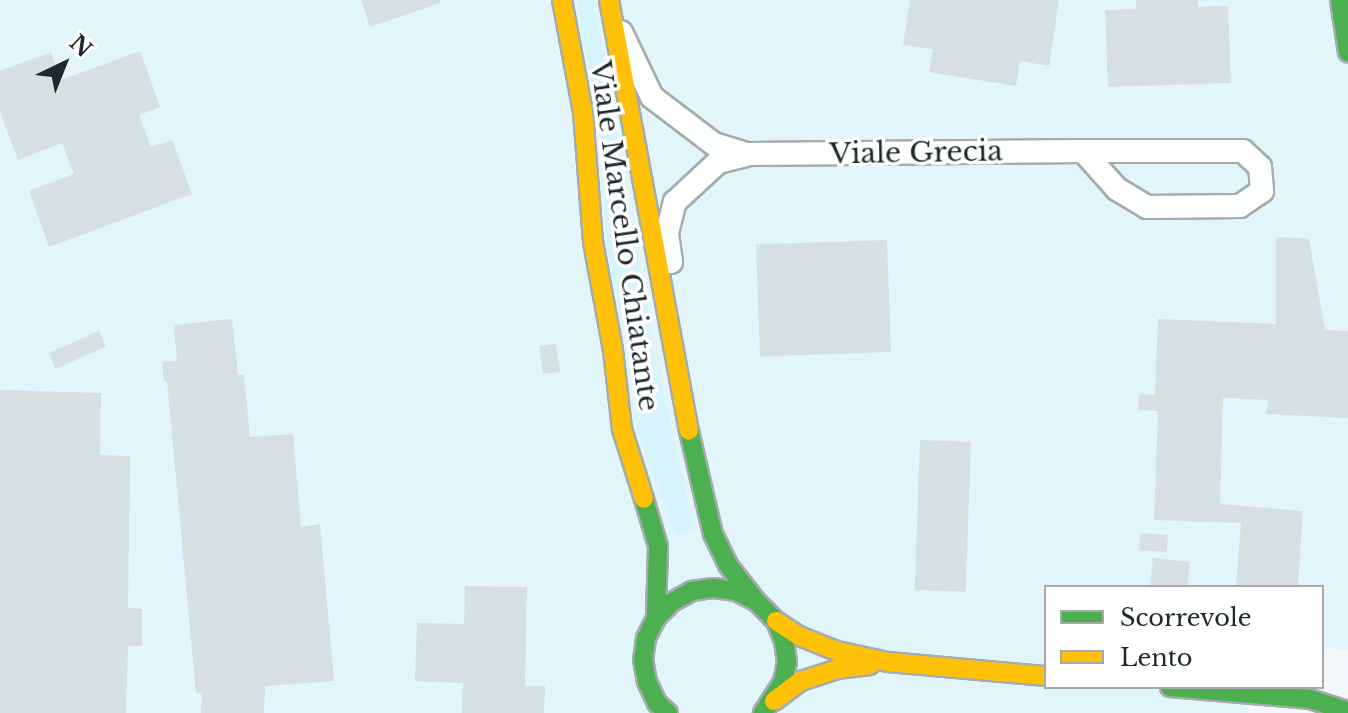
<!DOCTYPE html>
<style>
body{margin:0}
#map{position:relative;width:1348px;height:713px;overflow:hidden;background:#f2f8fa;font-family:"Libre Baskerville",serif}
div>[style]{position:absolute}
.built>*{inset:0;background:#e1f5fb}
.green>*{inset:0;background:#d5f4fc}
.building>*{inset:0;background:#d6dfe1;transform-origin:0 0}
.roads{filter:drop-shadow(2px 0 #a4acae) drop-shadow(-2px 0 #a4acae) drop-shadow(0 2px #a4acae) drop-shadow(0 -2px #a4acae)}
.street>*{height:22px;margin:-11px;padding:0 11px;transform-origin:11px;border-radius:11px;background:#fdfefe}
.fast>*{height:18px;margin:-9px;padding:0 9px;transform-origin:9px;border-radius:9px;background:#4caf50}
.slow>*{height:18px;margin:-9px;padding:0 9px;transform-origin:9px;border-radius:9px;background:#ffc107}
span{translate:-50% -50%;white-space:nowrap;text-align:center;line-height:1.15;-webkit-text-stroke:7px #fff;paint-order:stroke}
.street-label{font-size:28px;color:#1d292c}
.legend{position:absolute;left:1044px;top:585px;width:280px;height:104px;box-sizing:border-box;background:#fff;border:2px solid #a5a9ab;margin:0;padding:10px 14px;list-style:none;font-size:24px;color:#1d292c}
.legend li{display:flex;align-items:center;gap:16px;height:40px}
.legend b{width:40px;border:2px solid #a5a9ab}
.north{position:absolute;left:24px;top:24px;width:80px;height:80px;-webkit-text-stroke:6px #fff;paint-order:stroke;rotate:43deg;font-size:22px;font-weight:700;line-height:32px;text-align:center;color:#1d292c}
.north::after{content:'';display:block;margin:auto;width:28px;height:36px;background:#1d292c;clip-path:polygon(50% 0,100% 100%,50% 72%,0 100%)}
</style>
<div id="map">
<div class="built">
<i style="clip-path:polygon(0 0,1348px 0,1348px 650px,1322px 648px,1322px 587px,1046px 587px,1046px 687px,1251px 687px,1248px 713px,0 713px)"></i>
</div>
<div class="green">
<i style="clip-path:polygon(577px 0,593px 0,657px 364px,694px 529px,676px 535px,637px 428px,631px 364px,606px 244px,602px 142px)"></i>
</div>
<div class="building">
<i style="clip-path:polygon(361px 0,440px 0,440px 3px,370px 27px)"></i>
<i style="clip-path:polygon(910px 0,1059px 0,1049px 66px,1020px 61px,1016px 86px,929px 72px,933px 49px,903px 45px)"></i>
<i style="clip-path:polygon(1136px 0,1198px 0,1198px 7px,1228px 6px,1231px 83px,1108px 87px,1105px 10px,1136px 9px)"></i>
<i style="clip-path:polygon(140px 51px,160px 107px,139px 115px,151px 147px,172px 140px,192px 194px,49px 247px,29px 191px,74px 174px,62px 143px,18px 160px,0 112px,0 71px,51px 52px,61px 80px)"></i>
<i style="clip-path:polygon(1276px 237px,1309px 239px,1325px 330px,1348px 331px,1348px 418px,1266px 414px,1268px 400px,1223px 398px,1220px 504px,1303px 511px,1298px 587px,1236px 586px,1241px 523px,1154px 520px,1158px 411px,1138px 410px,1139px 394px,1155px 395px,1158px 319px,1276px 324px)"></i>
<i style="left:887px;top:240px;width:112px;height:131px;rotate:88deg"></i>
<i style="clip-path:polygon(232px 319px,238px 375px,244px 375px,250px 437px,293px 434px,301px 527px,320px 524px,334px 681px,265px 686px,264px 713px,201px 713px,202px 693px,196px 693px,167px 381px,164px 382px,162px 362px,177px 361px,174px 325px)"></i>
<i style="left:99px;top:331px;width:17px;height:55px;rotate:66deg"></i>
<i style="left:556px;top:344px;width:28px;height:17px;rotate:82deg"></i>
<i style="clip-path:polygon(0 390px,101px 393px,100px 455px,130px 456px,128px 608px,142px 609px,142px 646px,128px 646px,126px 713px,0 713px)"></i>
<i style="left:920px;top:440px;width:51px;height:150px;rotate:2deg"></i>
<i style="left:1140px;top:533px;width:28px;height:17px;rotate:4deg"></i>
<i style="clip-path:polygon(1153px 558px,1190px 562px,1187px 587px,1150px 587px)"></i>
<i style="clip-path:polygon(465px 586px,527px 587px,525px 686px,545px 686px,544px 713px,462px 713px,463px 683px,415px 681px,417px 623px,464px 624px)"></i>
</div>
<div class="roads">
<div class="street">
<i style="left:621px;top:32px;width:72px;rotate:64.5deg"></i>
<i style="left:652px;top:97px;width:78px;rotate:37.2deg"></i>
<i style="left:714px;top:144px;width:34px;rotate:17deg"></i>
<i style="left:671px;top:262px;width:29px;rotate:-98deg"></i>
<i style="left:667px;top:233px;width:32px;rotate:-76deg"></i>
<i style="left:675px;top:202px;width:59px;rotate:-42.9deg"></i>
<i style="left:718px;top:162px;width:32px;rotate:-14deg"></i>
<i style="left:749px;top:154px;width:334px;rotate:-0.5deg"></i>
<i style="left:1083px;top:151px;width:160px"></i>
<i style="left:1243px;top:151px;width:23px;rotate:43deg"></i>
<i style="left:1260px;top:167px;width:24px;rotate:85deg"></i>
<i style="left:1262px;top:191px;width:27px;rotate:146deg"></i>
<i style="left:1240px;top:206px;width:93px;rotate:179.4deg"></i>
<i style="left:1147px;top:207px;width:35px;rotate:-149deg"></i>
<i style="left:1117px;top:189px;width:51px;rotate:-131.8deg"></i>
</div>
<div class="fast">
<i style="left:1340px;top:0;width:53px;rotate:81.3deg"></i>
<i style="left:689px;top:431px;width:106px;rotate:76.9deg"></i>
<i style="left:713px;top:534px;width:34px;rotate:64deg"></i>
<i style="left:728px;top:565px;width:46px;rotate:52.1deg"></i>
<i style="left:644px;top:499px;width:49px;rotate:73.4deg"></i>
<i style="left:658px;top:546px;width:72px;rotate:91.6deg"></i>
<i style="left:1170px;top:687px;width:141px;rotate:4.9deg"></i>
<i style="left:1310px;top:699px;width:40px;rotate:18deg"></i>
<i style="left:668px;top:713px;width:15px;rotate:-138deg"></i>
<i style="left:657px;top:703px;width:23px;rotate:-115deg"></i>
<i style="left:647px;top:682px;width:22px;rotate:-100deg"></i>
<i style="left:643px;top:660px;width:22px;rotate:-82deg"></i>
<i style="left:646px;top:638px;width:22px;rotate:-63deg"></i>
<i style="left:656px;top:618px;width:23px;rotate:-45deg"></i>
<i style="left:672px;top:602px;width:23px;rotate:-29deg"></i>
<i style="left:692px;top:591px;width:22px;rotate:-8deg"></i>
<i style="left:714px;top:588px;width:22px;rotate:8deg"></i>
<i style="left:736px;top:591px;width:22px;rotate:27deg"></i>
<i style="left:756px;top:601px;width:28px;rotate:45deg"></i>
<i style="left:776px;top:621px;width:22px;rotate:68deg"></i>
<i style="left:784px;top:641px;width:21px;rotate:82deg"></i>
<i style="left:787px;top:662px;width:20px;rotate:101deg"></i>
<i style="left:783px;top:682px;width:37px;rotate:123deg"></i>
</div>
<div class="slow">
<i style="left:562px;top:0;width:114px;rotate:79.4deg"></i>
<i style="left:583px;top:112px;width:130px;rotate:85.6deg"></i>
<i style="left:593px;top:242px;width:110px;rotate:79.5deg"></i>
<i style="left:613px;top:350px;width:80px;rotate:83.5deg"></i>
<i style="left:622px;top:429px;width:73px;rotate:72.6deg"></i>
<i style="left:609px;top:0;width:438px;rotate:79.5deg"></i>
<i style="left:776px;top:621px;width:27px;rotate:33deg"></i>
<i style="left:799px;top:636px;width:41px;rotate:21.5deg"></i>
<i style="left:837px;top:651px;width:52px;rotate:12.2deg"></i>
<i style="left:888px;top:662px;width:159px;rotate:5.1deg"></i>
<i style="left:774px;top:701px;width:34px;rotate:-37deg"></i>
<i style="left:801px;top:681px;width:38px;rotate:-18deg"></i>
<i style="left:837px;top:669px;width:33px;rotate:-7deg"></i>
</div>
</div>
<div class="street-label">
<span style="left:916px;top:153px;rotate:-1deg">Viale Grecia</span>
<span style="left:624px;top:236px;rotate:82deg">Viale Marcello Chiatante</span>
</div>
<ul class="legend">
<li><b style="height:10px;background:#4caf50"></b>Scorrevole</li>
<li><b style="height:10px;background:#ffc107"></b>Lento</li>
</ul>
<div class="north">N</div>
</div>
